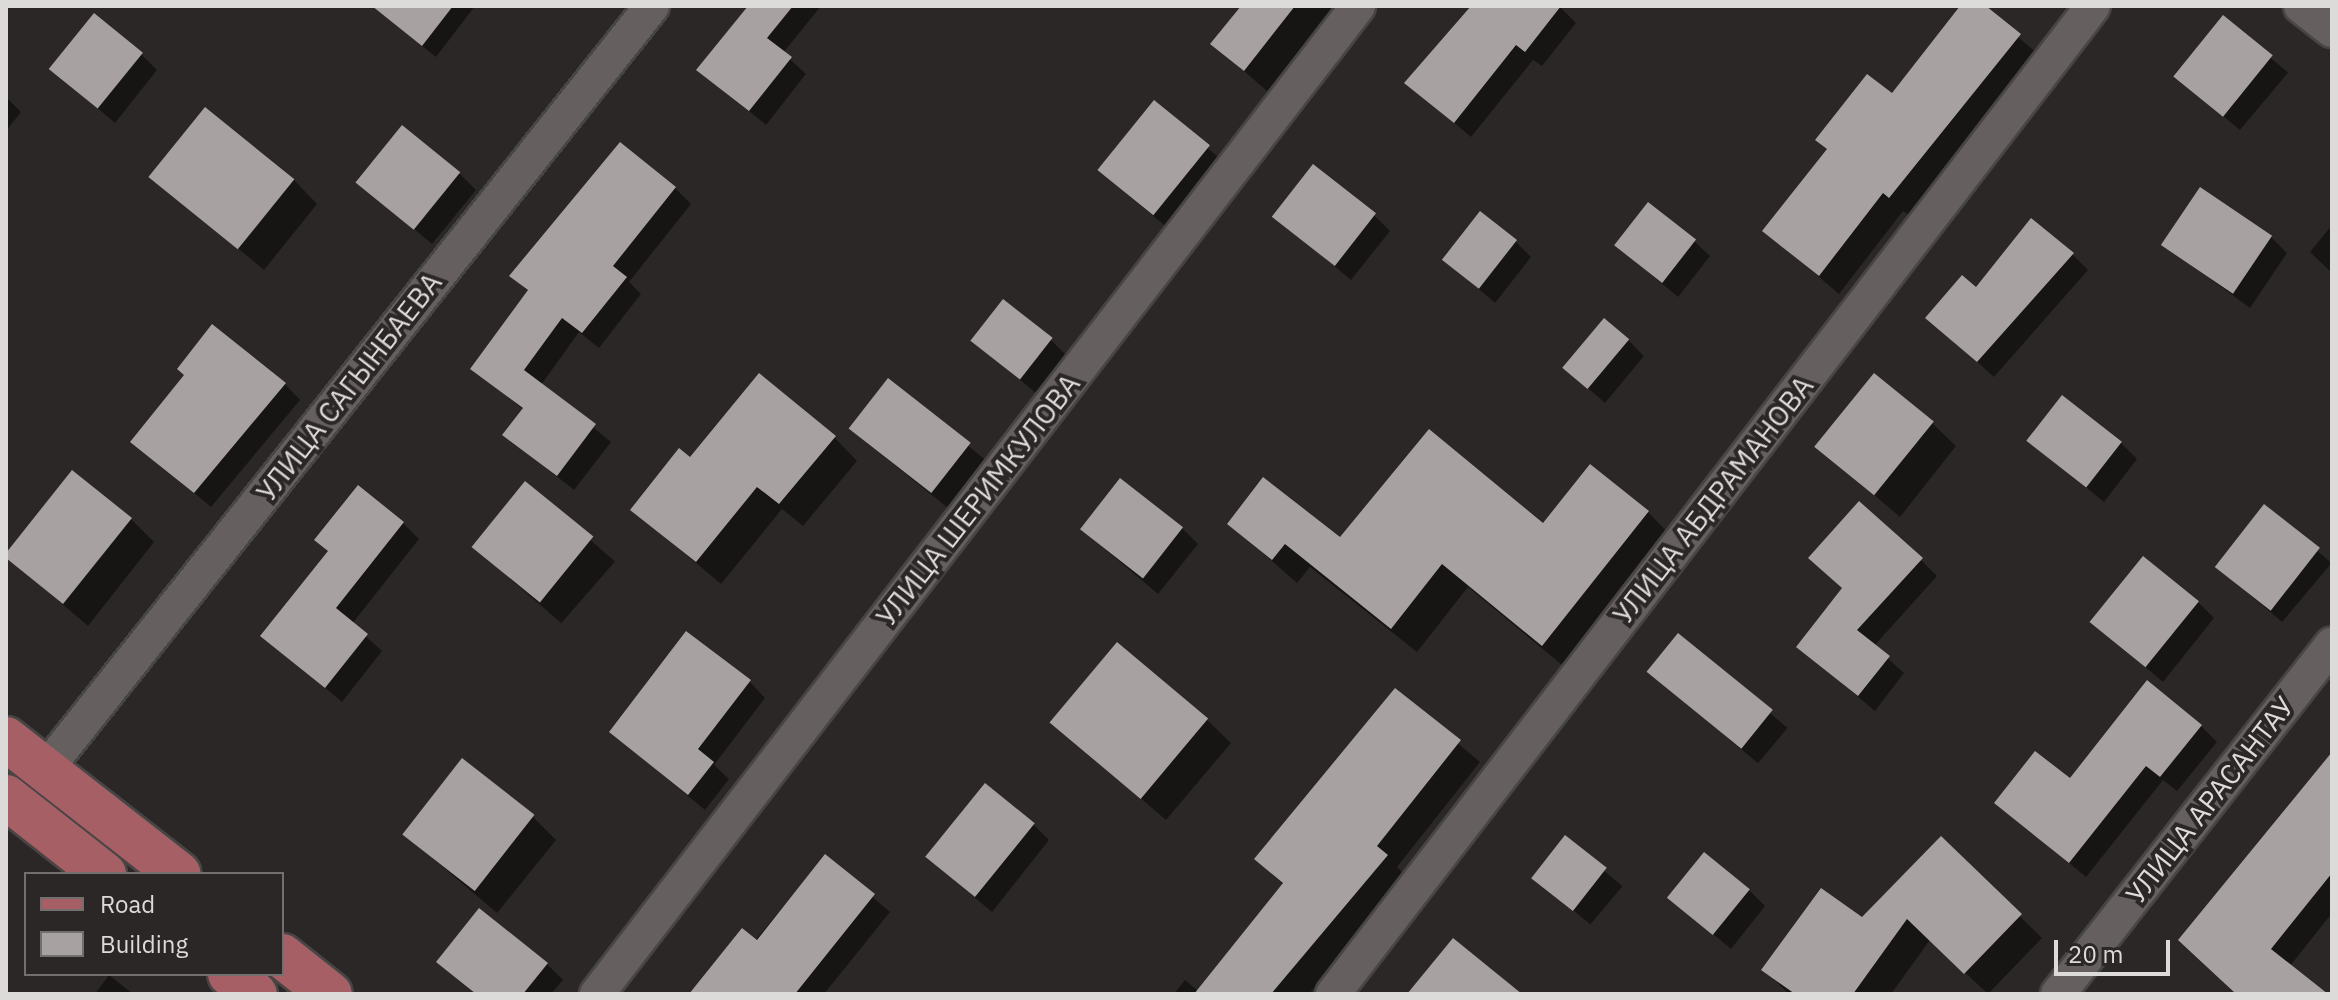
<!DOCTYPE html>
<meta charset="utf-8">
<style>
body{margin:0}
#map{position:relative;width:2338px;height:1000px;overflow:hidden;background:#2c2727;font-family:"IBM Plex Sans",sans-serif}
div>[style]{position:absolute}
.shadow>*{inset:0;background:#0007;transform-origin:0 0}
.building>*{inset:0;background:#a7a1a1;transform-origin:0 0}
.roads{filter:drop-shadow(2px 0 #484545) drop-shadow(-2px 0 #484545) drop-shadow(0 2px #484545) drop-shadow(0 -2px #484545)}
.street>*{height:34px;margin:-17px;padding:0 17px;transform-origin:17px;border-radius:17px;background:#655f5f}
.primary>*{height:44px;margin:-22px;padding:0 22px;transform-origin:22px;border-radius:22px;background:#a55f65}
span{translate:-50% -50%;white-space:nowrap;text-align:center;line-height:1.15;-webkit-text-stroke:8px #2c2727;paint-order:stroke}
.street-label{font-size:28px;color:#dddada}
.frame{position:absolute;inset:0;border:8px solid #dddada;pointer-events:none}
.legend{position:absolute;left:24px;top:872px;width:260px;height:104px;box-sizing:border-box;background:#2c2727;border:2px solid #736f6f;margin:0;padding:10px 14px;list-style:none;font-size:24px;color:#dddada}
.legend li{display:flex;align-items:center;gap:16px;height:40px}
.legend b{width:40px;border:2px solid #736f6f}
.scale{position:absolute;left:2054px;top:940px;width:116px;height:36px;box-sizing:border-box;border:4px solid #dddada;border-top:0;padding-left:10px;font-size:24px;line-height:28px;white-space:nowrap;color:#dddada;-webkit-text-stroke:6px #2c2727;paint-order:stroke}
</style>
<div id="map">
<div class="shadow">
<i style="clip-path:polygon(372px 6px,475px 6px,436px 57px)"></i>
<i style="clip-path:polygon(750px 6px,821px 6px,783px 53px,806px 74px,766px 125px,699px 70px)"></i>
<i style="clip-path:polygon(1243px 6px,1355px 6px,1332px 36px,1319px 26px,1267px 91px,1213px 44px)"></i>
<i style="clip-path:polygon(1474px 6px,1559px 6px,1576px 23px,1542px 66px,1533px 60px,1471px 137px,1407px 83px)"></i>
<i style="clip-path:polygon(1962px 6px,1982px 6px,2039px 55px,1910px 216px,1903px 211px,1839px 294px,1765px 231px,1892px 96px)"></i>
<i style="left:2223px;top:18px;width:85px;height:75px;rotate:40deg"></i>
<i style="clip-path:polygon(141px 54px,157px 70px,115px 123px,52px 69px)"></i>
<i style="clip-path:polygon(6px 97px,21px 112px,6px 131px)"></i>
<i style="left:1154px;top:103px;width:92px;height:87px;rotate:40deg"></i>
<i style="clip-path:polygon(460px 174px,476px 190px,432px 244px,359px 183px)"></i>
<i style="clip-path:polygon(152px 177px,294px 180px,317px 204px,264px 270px)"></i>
<i style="clip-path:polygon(675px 188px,691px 204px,629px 282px,641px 294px,599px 348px,579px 332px,541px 385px,611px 442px,574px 490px,505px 435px,524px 410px,473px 369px,529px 292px,512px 276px)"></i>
<i style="clip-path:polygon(1374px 215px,1390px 231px,1351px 280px,1274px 216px)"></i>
<i style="clip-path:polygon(2332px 225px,2332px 273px,2310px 252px)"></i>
<i style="clip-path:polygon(2271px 237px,2287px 253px,2250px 308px,2164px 245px)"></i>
<i style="clip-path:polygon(1515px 241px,1531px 257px,1495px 303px,1444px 259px)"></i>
<i style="clip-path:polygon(1694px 241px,1710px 256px,1678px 297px,1616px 245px)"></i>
<i style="clip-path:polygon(2072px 254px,2088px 270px,1994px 377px,1928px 318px,1976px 290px)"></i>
<i style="clip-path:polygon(973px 340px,1051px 340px,1067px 356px,1037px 394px)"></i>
<i style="clip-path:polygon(1628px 340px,1644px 356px,1605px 403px,1565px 368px)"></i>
<i style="clip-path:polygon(186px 376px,285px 384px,300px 400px,211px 507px,133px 442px)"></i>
<i style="left:888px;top:381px;width:136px;height:61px;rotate:39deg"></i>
<i style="clip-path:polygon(1932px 423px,1956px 446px,1900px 517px,1818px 447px)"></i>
<i style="clip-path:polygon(834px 437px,857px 461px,803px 526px,782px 509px,721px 584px,633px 510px,691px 460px)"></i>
<i style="clip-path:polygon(2029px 441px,2121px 443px,2137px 459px,2104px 502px)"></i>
<i style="left:526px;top:484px;width:118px;height:82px;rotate:41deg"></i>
<i style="left:2265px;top:507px;width:87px;height:77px;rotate:40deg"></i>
<i style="clip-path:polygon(1648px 512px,1672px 537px,1567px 669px,1468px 587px,1417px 652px,1310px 567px,1297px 583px,1229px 523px,1340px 540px,1543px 526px)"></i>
<i style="clip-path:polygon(131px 519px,154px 542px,88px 626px,6px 556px)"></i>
<i style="clip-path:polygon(403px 523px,419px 539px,352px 624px,382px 651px,342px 702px,263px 636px,329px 552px,317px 540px)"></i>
<i style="clip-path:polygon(1182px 528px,1198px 544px,1158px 594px,1081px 529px)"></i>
<i style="clip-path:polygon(1921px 560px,1937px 576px,1874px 646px,1904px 673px,1875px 711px,1799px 647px)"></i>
<i style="clip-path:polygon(2198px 602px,2214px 618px,2163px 682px,2092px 622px)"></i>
<i style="left:1678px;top:636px;width:143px;height:46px;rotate:40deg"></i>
<i style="clip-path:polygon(750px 682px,765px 698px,714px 765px,729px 779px,705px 810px,611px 732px)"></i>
<i style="clip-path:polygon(1396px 691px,1480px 762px,1397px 867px,1408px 878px,1309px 994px,1174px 994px,1185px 980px,1198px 991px,1284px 885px,1256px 859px)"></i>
<i style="clip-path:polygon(1207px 720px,1231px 743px,1166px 820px,1052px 722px)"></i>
<i style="clip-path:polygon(2201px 726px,2217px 742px,2177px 791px,2163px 780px,2086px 877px,1997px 803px,2070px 781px)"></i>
<i style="clip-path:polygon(2332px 756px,2332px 913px,2290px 966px,2325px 994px,2235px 994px,2181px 940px)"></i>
<i style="clip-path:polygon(532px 816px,556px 840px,497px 913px,404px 834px)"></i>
<i style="clip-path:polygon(1033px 824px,1049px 840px,992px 912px,928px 858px)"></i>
<i style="left:1565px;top:838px;width:75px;height:50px;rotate:40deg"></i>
<i style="clip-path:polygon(1941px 839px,2042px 938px,1988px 994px,1930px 940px,1891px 994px,1789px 994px,1764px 970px,1862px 919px)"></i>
<i style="clip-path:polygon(825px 857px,890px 912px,824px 994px,710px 994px)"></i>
<i style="clip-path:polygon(1749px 890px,1765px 906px,1731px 949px,1670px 898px)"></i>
<i style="clip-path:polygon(439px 962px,547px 964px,563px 980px,551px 994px,475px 994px)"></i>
<i style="clip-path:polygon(109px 975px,133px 994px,95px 994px)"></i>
</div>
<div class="building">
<i style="clip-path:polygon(372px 6px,453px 6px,422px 46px)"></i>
<i style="clip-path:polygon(748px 6px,793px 6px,767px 38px,792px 57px,749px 111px,696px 70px)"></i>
<i style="clip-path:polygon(1241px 6px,1295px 6px,1244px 71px,1210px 44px)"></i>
<i style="clip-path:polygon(1471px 6px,1561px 6px,1525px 52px,1516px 45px,1454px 123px,1404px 83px)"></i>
<i style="clip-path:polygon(1960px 6px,1986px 6px,2021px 34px,1889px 198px,1883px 193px,1819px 276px,1762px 231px,1827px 149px,1815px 140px,1867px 74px,1892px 93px)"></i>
<i style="left:94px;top:13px;width:63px;height:72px;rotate:39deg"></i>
<i style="left:2223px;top:15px;width:64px;height:79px;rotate:39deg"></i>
<i style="left:1154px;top:100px;width:72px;height:90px;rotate:39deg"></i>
<i style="left:205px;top:107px;width:115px;height:90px;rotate:39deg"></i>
<i style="left:402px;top:125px;width:75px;height:74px;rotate:39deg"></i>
<i style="clip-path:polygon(620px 142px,676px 187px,613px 266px,627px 277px,582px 333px,562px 318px,524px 370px,596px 424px,557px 476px,502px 435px,523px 408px,470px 369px,528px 290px,509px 276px)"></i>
<i style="left:1313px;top:164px;width:80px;height:67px;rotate:38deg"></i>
<i style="left:2200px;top:187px;width:87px;height:70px;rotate:34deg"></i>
<i style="left:1648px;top:202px;width:61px;height:55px;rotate:38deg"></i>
<i style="left:1480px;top:211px;width:47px;height:62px;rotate:38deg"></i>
<i style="clip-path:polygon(2031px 218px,2074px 253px,1977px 362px,1925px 318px,1962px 275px,1976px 287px)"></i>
<i style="left:1003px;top:299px;width:63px;height:53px;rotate:38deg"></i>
<i style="left:1604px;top:318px;width:33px;height:65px;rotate:40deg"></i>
<i style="clip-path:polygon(212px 324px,286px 383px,194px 493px,130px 442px,184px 375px,177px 369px)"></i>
<i style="clip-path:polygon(759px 373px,836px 436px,779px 504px,757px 487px,696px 562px,630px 510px,679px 448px,690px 457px)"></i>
<i style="left:1874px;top:373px;width:77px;height:95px;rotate:39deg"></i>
<i style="left:888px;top:378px;width:105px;height:64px;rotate:38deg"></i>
<i style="left:2062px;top:395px;width:76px;height:58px;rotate:38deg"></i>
<i style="clip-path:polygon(1429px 429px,1543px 523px,1590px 464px,1649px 511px,1542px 646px,1442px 564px,1391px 629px,1285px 544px,1272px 560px,1227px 524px,1263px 477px,1340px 537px)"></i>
<i style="clip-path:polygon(72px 470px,132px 518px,63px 604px,6px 558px,6px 553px)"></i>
<i style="left:1120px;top:478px;width:80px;height:65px;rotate:38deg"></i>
<i style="left:525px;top:481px;width:88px;height:85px;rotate:39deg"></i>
<i style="clip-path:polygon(358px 485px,404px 522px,336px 608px,368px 634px,325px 688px,260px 636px,328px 551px,314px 540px)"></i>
<i style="clip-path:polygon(1859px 501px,1923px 558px,1857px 630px,1890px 656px,1858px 696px,1796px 647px,1842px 588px,1808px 558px)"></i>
<i style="left:2264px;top:504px;width:71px;height:80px;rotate:38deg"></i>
<i style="left:2143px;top:556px;width:72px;height:85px;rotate:39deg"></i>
<i style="clip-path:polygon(686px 631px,751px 680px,698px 749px,714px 762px,688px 795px,609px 732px)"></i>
<i style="left:1678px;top:633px;width:122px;height:50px;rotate:39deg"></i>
<i style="left:1117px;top:642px;width:119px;height:105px;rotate:40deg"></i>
<i style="clip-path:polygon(2147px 680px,2202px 725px,2160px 777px,2146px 766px,2069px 863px,1994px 803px,2035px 751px,2070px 778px)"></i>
<i style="clip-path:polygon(1395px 688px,1461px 740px,1377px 846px,1388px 855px,1271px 994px,1194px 994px,1283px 883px,1254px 859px)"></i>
<i style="clip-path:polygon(2332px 752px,2332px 873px,2271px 949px,2328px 994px,2236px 994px,2178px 940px)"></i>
<i style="left:462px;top:758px;width:92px;height:97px;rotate:38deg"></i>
<i style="left:985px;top:783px;width:64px;height:95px;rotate:39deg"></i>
<i style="left:1565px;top:835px;width:53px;height:55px;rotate:38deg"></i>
<i style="clip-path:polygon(1941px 836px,2022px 914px,1964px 974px,1907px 919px,1853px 994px,1795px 994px,1761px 970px,1821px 888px,1862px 917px)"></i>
<i style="left:1704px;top:852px;width:59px;height:59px;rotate:39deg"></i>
<i style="clip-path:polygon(825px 854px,875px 894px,795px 994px,689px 994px,742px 928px,757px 940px)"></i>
<i style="clip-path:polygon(479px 908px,548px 963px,523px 994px,476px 994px,436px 962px)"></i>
<i style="clip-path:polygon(1453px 938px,1522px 994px,1407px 994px)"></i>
</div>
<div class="roads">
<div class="street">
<i style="left:2301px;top:6px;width:39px;rotate:38deg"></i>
<i style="left:46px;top:769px;width:974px;rotate:-51.54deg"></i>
<i style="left:597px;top:994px;width:1247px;rotate:-52.39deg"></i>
<i style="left:1333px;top:994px;width:1246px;rotate:-52.43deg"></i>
<i style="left:2058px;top:994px;width:444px;rotate:-51.9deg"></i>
</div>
<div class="primary">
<i style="left:6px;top:739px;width:219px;rotate:38deg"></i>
<i style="left:6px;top:797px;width:125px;rotate:38.2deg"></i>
<i style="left:282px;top:956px;width:61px;rotate:38.4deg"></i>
<i style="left:230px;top:974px;width:32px;rotate:39deg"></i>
</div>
</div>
<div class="street-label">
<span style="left:349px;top:387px;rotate:-52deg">УЛИЦА САГЫНБАЕВА</span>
<span style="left:978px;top:500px;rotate:-52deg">УЛИЦА ШЕРИМКУЛОВА</span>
<span style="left:1713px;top:500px;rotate:-52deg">УЛИЦА АБДРАМАНОВА</span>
<span style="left:2210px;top:800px;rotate:-52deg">УЛИЦА АРАСАНТАУ</span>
</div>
<div class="frame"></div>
<ul class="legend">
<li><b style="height:10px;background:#a55f65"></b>Road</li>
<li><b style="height:22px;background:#a7a1a1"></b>Building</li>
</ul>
<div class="scale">20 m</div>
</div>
